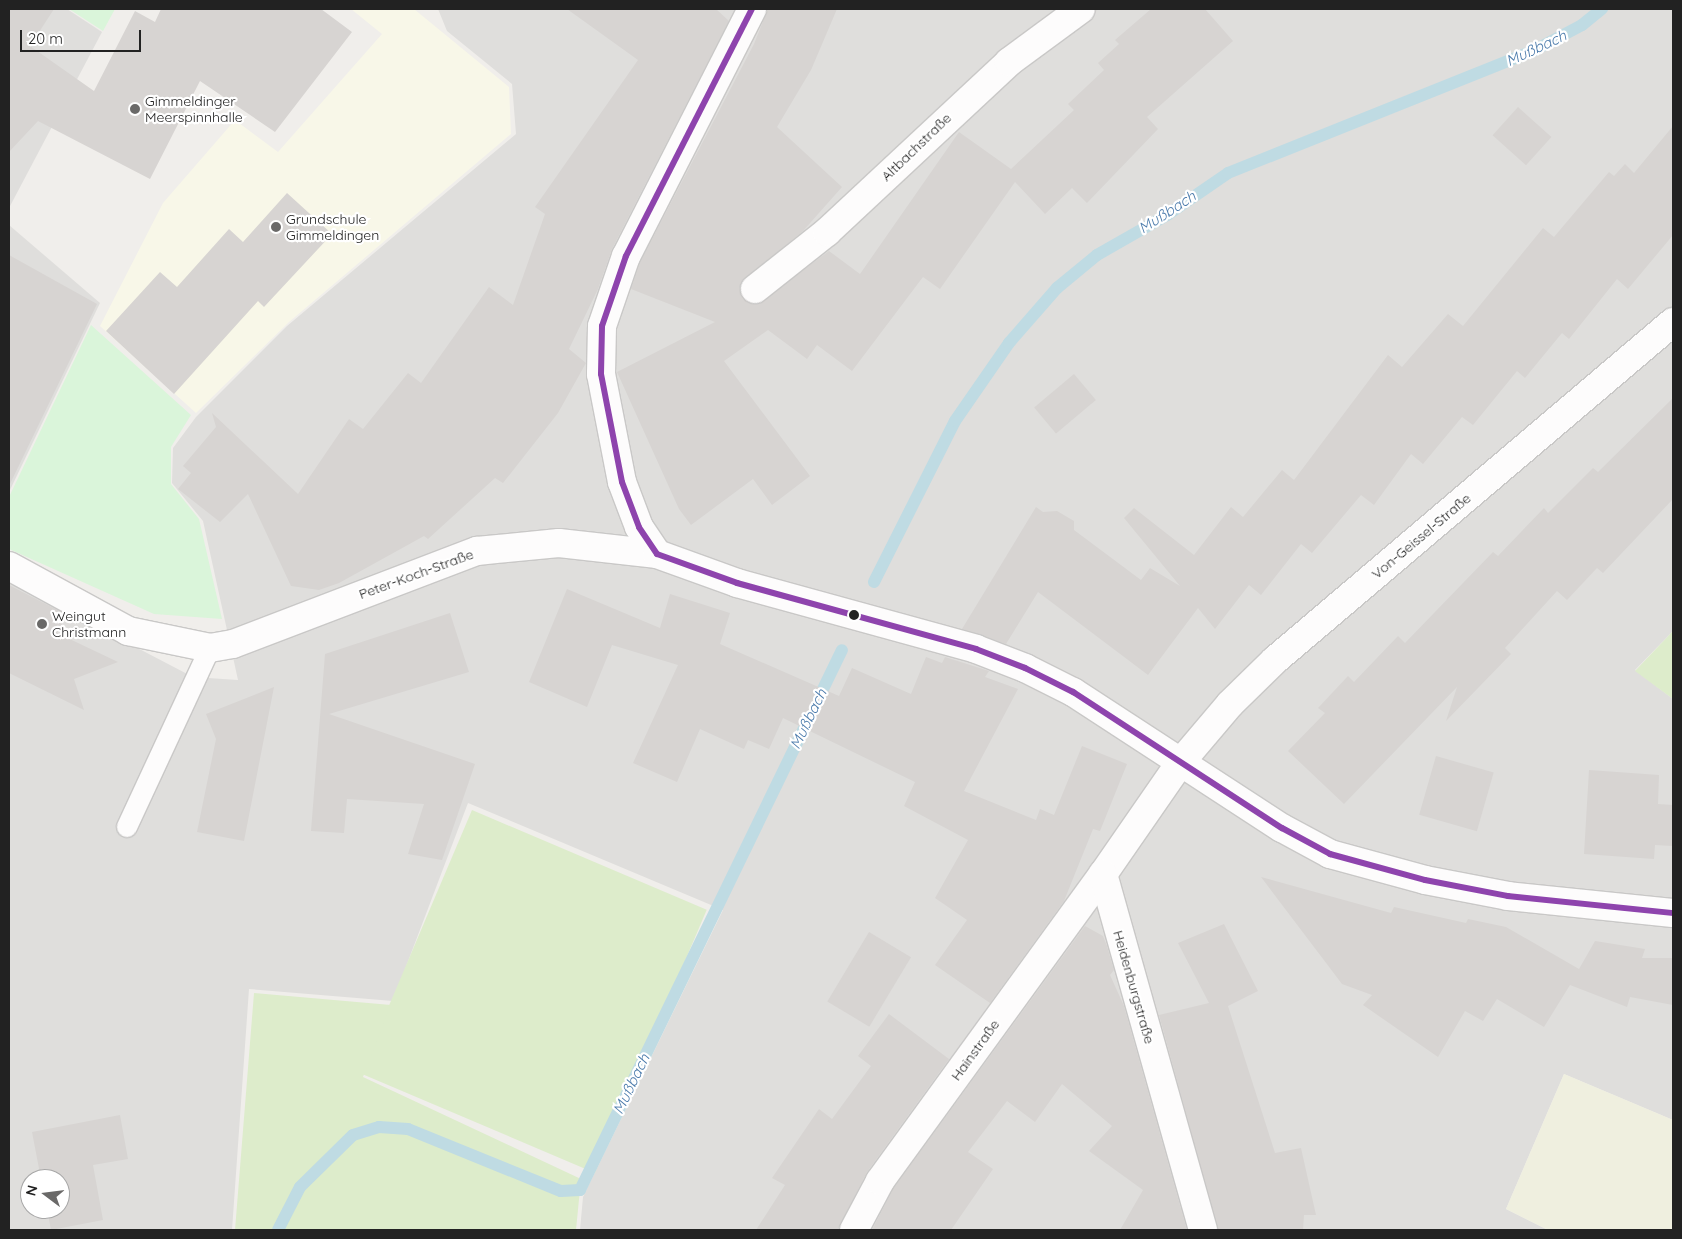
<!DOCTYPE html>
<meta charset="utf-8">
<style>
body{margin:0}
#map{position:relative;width:1682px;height:1239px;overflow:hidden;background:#f0eeeb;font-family:Quicksand,sans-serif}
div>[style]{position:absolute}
.residential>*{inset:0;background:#dfdedc}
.education>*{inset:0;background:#f8f7e8}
.farmland>*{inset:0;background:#efefdf}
.grass>*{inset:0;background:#ddeccb;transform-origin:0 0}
.park>*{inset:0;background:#daf5da}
.stream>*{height:12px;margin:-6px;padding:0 6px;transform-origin:6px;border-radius:6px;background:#bfdbe3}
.building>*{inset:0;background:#d7d4d2;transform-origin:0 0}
.roads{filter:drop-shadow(1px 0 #c9c8c7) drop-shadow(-1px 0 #c9c8c7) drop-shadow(0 1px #c9c8c7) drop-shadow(0 -1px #c9c8c7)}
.service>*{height:20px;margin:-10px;padding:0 10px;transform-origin:10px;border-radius:10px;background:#fdfcfc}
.minor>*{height:28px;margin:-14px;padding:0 14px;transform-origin:14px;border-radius:14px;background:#fdfcfc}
.tertiary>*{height:28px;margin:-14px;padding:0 14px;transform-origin:14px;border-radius:14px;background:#fdfcfc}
.bus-1>*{height:6px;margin:-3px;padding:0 3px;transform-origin:3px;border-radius:3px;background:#8e44ad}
.dots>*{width:14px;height:14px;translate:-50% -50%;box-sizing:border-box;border:2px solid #fff;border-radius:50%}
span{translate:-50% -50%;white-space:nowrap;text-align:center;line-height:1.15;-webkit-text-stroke:4.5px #fff;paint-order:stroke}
.poi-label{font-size:14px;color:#222}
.left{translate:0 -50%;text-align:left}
.street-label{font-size:14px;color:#222}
.water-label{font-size:15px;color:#4a7aab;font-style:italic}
.frame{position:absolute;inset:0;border:10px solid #222;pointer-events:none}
.north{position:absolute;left:20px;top:1169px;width:50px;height:50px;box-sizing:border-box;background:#fff;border:1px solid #a7a7a7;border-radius:50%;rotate:285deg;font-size:14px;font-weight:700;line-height:20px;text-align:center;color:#222}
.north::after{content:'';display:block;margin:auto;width:18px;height:22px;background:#6a6968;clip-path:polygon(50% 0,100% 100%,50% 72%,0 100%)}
.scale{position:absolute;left:20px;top:30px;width:121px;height:22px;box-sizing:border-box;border:2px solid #222;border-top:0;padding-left:6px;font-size:15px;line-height:18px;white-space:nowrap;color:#222;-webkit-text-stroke:4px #fff;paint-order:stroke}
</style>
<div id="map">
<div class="residential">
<i style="clip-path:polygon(9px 9px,67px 9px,102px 32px,9px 208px)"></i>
<i style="clip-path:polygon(evenodd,438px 9px,1673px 9px,1673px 631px,1635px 670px,1673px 699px,1673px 1120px,1564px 1074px,1506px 1209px,1548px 1230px,580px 1230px,583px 1197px,723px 910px,468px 803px,393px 1001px,249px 989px,232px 1230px,9px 1230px,9px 581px,193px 677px,238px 680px,203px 521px,172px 483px,173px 448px,196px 417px,287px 326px,516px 134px,512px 84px,447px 31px,438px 9px,30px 1179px,60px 1179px,60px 1209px,30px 1209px,30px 1179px)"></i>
<i style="clip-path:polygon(9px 225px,100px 303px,9px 492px)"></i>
</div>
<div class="education">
<i style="clip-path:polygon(351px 9px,414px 9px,509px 87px,511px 134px,289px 322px,196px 413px,100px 326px,163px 203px,235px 120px,278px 152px,382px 34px)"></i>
</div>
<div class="farmland">
<i style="clip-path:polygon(1564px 1074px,1673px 1120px,1673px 1230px,1548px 1230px,1506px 1209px)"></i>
</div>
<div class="grass">
<i style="clip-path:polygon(1673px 631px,1673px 699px,1635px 671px)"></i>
<i style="left:472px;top:810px;width:255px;height:286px;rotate:23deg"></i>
<i style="clip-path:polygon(254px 993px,391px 1005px,363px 1077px,581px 1179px,576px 1230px,235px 1230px)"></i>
</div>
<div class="park">
<i style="clip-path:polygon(69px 9px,115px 9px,103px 31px)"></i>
<i style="clip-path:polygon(91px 325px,191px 415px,171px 447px,171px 484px,199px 519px,222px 619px,154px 614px,9px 549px,9px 497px)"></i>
</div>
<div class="stream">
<i style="left:874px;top:582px;width:180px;rotate:-63.3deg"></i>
<i style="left:955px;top:421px;width:95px;rotate:-55.3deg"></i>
<i style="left:1009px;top:343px;width:73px;rotate:-48.9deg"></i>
<i style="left:1057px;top:288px;width:52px;rotate:-39.5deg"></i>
<i style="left:1097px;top:255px;width:81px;rotate:-29.7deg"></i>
<i style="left:1167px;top:215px;width:74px;rotate:-34.5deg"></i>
<i style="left:1228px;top:173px;width:328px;rotate:-21.8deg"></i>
<i style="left:1533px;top:51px;width:55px;rotate:-28deg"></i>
<i style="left:1582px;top:25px;width:26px;rotate:-39deg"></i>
<i style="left:278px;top:1230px;width:48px;rotate:-62.9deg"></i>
<i style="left:300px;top:1187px;width:74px;rotate:-44.5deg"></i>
<i style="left:353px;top:1135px;width:27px;rotate:-17deg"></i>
<i style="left:379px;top:1127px;width:29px;rotate:4deg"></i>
<i style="left:408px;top:1129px;width:165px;rotate:22.1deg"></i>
<i style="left:561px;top:1191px;width:19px;rotate:-3deg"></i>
<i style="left:580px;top:1190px;width:600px;rotate:-64.12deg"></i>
</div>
<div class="building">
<i style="clip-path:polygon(9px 9px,54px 9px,30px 46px,94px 91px,135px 11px,155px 22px,161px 9px,321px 9px,352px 32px,275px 132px,200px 81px,150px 179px,38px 121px,9px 152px)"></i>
<i style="clip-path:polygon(567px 9px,716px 9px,729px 21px,612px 249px,598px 289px,569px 349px,586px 363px,558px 413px,503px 483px,495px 478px,428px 539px,424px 536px,339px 583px,319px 590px,291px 586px,248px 494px,220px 522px,178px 489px,191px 473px,183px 466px,216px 427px,212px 413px,298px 494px,349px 419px,363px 429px,408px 373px,421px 383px,489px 287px,513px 305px,545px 214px,535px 207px,638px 60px)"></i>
<i style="clip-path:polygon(768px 9px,837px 9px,811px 70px,777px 127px,842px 187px,803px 231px,741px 283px,742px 298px,757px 304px,829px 251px,860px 274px,959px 132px,1011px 169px,1074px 110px,1068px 104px,1104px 70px,1098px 63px,1119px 44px,1115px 40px,1151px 9px,1205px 9px,1233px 41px,1147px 117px,1158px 129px,1087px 203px,1072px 188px,1045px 214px,1015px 182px,940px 289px,923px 277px,852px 371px,817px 345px,807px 359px,768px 330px,724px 361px,810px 476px,772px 505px,753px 479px,691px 525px,679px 509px,617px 372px,715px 322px,631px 289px,640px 262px,754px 44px)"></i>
<i style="left:1518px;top:107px;width:45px;height:38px;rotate:42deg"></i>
<i style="clip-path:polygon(1673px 126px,1673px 235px,1628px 289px,1617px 279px,1569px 339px,1562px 333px,1525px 378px,1517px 371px,1473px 425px,1462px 417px,1423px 464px,1411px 454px,1374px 505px,1361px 495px,1312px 553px,1301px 544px,1261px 595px,1249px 585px,1215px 629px,1198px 608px,1148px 675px,1038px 592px,1006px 644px,962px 629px,1036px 507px,1043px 512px,1057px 511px,1074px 521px,1074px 530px,1141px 580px,1150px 568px,1180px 586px,1124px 518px,1134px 508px,1194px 555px,1231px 507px,1243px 517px,1282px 470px,1294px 480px,1388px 355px,1402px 367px,1448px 314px,1463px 326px,1543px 228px,1554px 237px,1609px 172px,1614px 176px,1625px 164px,1634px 173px)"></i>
<i style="clip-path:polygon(287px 193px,332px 234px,264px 307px,258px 301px,174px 394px,106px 331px,160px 272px,177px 287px,229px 229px,243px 242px)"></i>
<i style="clip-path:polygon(9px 255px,97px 304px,9px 486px)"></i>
<i style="left:1074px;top:374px;width:34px;height:52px;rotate:50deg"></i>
<i style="clip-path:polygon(1673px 398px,1673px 499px,1603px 573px,1597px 568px,1567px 600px,1557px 591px,1505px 648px,1511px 654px,1446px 721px,1457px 687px,1344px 804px,1288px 751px,1325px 713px,1318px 708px,1348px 676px,1354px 682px,1398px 636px,1405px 643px,1493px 552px,1498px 556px,1544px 508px,1548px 513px,1593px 468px,1598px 472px)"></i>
<i style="clip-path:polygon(9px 585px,67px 615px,57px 633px,118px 662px,74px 679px,84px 710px,9px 673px)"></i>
<i style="clip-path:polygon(567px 589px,660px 628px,670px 594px,730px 613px,720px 644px,839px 696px,852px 668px,911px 694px,926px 657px,942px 663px,945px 657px,989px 671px,985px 677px,1018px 689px,964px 791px,1036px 820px,1040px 809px,1054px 815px,1082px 746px,1127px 764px,1100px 831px,1093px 829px,1064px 901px,990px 1003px,935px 965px,967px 920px,935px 898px,968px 840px,904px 806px,915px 782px,783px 718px,769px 749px,748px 740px,744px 749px,700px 729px,677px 782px,633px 763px,678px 665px,612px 645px,587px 707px,529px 682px)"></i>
<i style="clip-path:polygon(450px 613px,469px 672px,329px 714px,475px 764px,442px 860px,408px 854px,424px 804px,347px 799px,344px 833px,311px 831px,325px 654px)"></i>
<i style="clip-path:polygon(274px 687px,244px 841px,197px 832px,216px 739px,206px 714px)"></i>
<i style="left:1436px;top:756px;width:60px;height:61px;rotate:16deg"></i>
<i style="clip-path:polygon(1589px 770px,1659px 775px,1658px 804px,1673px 805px,1673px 846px,1655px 845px,1654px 859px,1584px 854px)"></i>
<i style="clip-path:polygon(1261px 877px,1391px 913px,1394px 907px,1466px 923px,1468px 919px,1506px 927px,1579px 969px,1595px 941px,1645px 949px,1642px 958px,1673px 958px,1673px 1005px,1630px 997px,1627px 1007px,1570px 985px,1544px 1027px,1497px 999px,1483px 1021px,1465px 1011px,1438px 1057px,1363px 1005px,1372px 995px,1342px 984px)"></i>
<i style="clip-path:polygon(1224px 924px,1258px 991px,1228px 1006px,1275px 1153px,1301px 1148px,1316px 1215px,1304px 1215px,1303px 1230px,1218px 1230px,1159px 1015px,1209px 1003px,1178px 943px)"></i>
<i style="clip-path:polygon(1085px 926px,1103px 936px,1107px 946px,1114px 970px,1110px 975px,1124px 1006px,1187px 1230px,1120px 1230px,1143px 1190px,1089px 1151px,1112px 1126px,1062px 1084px,1035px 1122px,1007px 1101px,968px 1152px,993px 1169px,951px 1230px,872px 1230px,893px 1189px)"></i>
<i style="left:869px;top:932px;width:49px;height:81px;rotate:31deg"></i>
<i style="clip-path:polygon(889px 1014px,949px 1059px,867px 1172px,838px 1230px,756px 1230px,785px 1185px,772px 1178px,819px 1109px,832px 1119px,871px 1066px,858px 1056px)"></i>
<i style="clip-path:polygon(120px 1115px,128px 1159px,93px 1165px,103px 1220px,51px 1230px,47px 1209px,60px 1209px,60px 1179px,41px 1179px,32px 1132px)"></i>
</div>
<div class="roads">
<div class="service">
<i style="left:127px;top:827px;width:197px;rotate:-65.1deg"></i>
</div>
<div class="minor">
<i style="left:755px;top:289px;width:92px;rotate:-38.4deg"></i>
<i style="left:827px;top:232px;width:249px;rotate:-43deg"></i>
<i style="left:1009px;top:62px;width:89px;rotate:-36.4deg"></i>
<i style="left:9px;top:566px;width:136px;rotate:28.6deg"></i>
<i style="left:128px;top:631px;width:84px;rotate:11.7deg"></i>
<i style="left:210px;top:648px;width:23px;rotate:-10deg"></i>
<i style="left:233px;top:644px;width:261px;rotate:-20.9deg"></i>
<i style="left:477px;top:551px;width:82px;rotate:-5.6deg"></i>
<i style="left:559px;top:543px;width:99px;rotate:6.4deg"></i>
<i style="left:1180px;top:763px;width:77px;rotate:-49.7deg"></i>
<i style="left:1230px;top:704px;width:63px;rotate:-44.4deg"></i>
<i style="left:1275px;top:660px;width:522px;rotate:-40.34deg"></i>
<i style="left:854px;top:1230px;width:55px;rotate:-62deg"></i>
<i style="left:880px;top:1181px;width:379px;rotate:-54deg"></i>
</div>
<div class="tertiary">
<i style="left:752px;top:9px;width:277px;rotate:117deg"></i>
<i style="left:626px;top:256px;width:74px;rotate:108.9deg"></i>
<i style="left:602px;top:326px;width:48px;rotate:91.2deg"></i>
<i style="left:601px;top:374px;width:110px;rotate:79deg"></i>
<i style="left:622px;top:482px;width:48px;rotate:69.3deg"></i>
<i style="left:639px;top:527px;width:32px;rotate:56deg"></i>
<i style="left:657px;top:554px;width:85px;rotate:19.9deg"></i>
<i style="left:737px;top:583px;width:248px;rotate:15.4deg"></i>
<i style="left:976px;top:649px;width:53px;rotate:21.2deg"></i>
<i style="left:1025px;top:668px;width:54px;rotate:26.6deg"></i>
<i style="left:1073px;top:692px;width:249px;rotate:33.1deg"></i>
<i style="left:1282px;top:828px;width:55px;rotate:28.4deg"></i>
<i style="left:1330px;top:854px;width:98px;rotate:15.3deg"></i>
<i style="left:1425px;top:880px;width:85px;rotate:10.9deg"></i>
<i style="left:1508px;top:896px;width:166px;rotate:5.9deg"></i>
<i style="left:1180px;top:763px;width:135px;rotate:124.7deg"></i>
<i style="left:1103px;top:874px;width:370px;rotate:74.3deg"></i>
</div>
</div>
<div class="bus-1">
<i style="left:657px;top:554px;width:85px;rotate:19.9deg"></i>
<i style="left:737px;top:583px;width:248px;rotate:15.4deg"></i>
<i style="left:976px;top:649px;width:53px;rotate:21.2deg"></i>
<i style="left:1025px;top:668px;width:54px;rotate:26.6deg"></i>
<i style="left:1073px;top:692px;width:249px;rotate:33.1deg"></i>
<i style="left:1282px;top:828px;width:55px;rotate:28.4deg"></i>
<i style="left:1330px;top:854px;width:98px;rotate:15.3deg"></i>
<i style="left:1425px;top:880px;width:85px;rotate:10.9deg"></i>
<i style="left:1508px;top:896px;width:166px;rotate:5.9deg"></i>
<i style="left:657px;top:554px;width:32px;rotate:-124deg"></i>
<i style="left:639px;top:527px;width:48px;rotate:-110.7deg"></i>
<i style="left:622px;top:482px;width:110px;rotate:-101deg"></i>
<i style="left:601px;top:374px;width:48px;rotate:-88.8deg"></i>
<i style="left:602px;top:326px;width:74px;rotate:-71.1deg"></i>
<i style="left:626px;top:256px;width:277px;rotate:-63deg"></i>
</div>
<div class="dots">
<i style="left:135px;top:109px;background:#6a6968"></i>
<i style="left:276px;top:227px;background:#6a6968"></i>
<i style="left:854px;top:615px;background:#222"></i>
<i style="left:42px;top:624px;background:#6a6968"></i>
</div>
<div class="poi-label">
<span class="left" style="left:145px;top:109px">Gimmeldinger<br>Meerspinnhalle</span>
<span class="left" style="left:286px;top:227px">Grundschule<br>Gimmeldingen</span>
<span class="left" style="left:52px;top:624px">Weingut<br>Christmann</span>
</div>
<div class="street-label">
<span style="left:916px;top:147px;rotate:-44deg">Altbachstraße</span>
<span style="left:1421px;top:536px;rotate:-40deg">Von-Geissel-Straße</span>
<span style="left:416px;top:574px;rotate:-20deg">Peter-Koch-Straße</span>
<span style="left:1134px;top:987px;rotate:74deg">Heidenburgstraße</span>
<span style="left:975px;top:1050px;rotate:-54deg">Hainstraße</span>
</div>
<div class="water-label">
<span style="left:1536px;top:48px;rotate:-25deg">Mußbach</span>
<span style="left:1167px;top:212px;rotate:-33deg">Mußbach</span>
<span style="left:808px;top:719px;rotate:-64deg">Mußbach</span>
<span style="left:631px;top:1084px;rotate:-64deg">Mußbach</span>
</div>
<div class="frame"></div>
<div class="north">N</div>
<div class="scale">20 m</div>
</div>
